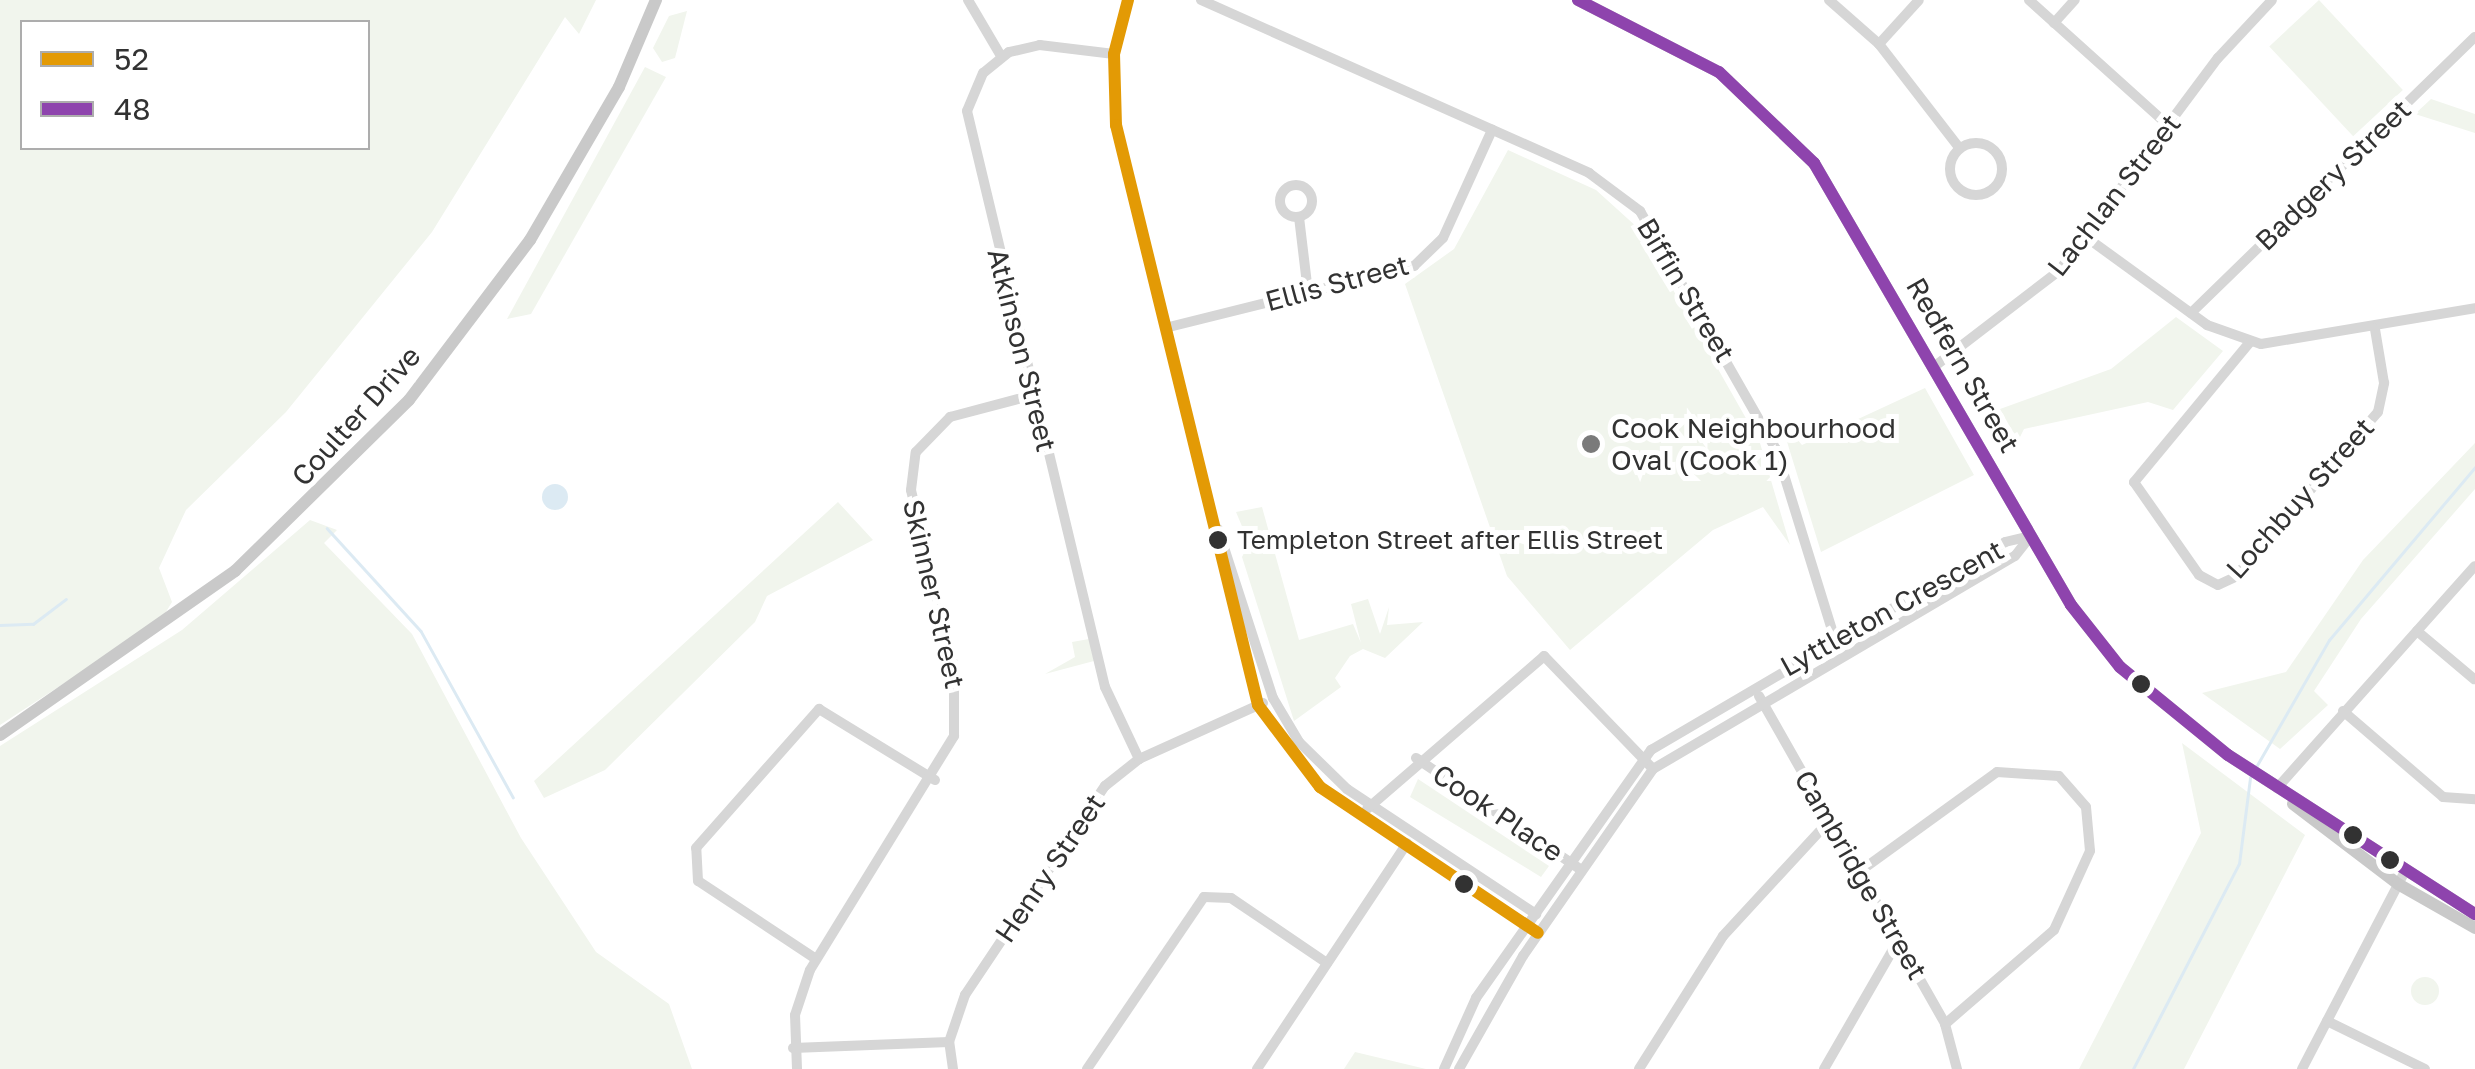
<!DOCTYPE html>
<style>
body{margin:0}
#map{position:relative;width:2475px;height:1069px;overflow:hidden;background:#fff;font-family:"Golos Text",sans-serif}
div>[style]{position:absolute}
.green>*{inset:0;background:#f1f5ed;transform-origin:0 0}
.round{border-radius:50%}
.water>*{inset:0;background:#dceaf3}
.stream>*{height:2.5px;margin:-1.25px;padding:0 1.25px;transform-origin:1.25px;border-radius:1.25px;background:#dceaf3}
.minor>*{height:10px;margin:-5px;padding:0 5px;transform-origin:5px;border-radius:5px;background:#d6d6d6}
.minor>.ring{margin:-5px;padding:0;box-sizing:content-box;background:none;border:10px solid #d6d6d6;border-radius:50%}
.major>*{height:12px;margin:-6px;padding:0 6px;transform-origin:6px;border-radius:6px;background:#c9c9c9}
.bus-1>*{height:12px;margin:-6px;padding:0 6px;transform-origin:6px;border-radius:6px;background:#e39a05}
.bus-2>*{height:12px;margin:-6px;padding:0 6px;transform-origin:6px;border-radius:6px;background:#8e44ad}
.dots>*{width:28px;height:28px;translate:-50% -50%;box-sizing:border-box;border:5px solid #fff;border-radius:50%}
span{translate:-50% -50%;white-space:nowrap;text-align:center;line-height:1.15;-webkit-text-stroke:10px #fff;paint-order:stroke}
.bus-label{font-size:26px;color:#323232}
.left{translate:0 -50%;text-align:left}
.street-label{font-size:28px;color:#323232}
.poi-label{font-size:28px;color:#323232}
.legend{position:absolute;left:20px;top:20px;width:350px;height:130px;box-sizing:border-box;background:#fff;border:2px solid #adadad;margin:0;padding:12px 18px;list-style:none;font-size:30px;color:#323232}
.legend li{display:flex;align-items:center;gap:20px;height:50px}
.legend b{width:50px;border:2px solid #adadad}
</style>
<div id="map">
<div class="green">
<i style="clip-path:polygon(evenodd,0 0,596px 0,579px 34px,565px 17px,432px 232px,286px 412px,186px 510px,159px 568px,172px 602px,161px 620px,0 725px,0 0,22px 22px,368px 22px,368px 148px,22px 148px,22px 22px)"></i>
<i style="left:2319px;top:0;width:123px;height:68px;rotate:47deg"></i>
<i style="clip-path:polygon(687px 11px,675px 58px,662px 62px,653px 48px,669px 16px)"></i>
<i style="clip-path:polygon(645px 67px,666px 77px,531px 314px,507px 319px)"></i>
<i style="clip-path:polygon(2431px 99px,2475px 114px,2475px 133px,2415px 114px)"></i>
<i style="clip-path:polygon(1508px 150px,1596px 190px,1638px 228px,1760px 443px,1790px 545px,1763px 507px,1713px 530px,1570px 650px,1507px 576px,1405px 284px,1454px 249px)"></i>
<i style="clip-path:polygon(2176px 317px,2223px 351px,2173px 410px,2148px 402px,2024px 429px,2018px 441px,2000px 409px,2111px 369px)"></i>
<i style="clip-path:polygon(1925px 388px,1974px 475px,1821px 552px,1780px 419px,1802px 445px)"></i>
<i style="clip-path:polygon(2475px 443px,2475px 489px,2361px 619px,2314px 691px,2328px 705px,2280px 749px,2202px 693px,2286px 672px,2363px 560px)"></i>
<i style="clip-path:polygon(838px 502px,873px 540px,767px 596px,755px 622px,605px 770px,544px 798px,534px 781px)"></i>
<i style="clip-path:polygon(1262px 507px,1299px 640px,1353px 624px,1361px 643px,1351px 604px,1368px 599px,1380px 634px,1389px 607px,1387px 625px,1423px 622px,1385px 658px,1363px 649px,1350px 656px,1335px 678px,1341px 687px,1294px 721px,1242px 557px,1249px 543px,1236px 512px)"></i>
<i style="clip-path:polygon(310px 520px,337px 530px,324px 543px,412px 634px,521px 838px,596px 952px,669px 1004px,692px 1069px,0 1069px,0 746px,182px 630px)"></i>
<i style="clip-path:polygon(1089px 639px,1094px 661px,1045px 674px,1075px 657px,1072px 642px)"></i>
<i style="clip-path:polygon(2182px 743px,2305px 835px,2184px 1069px,2079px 1069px,2201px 833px)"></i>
<i style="clip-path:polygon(1418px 779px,1549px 866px,1541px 877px,1410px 797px)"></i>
<i class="round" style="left:2411px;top:977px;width:28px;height:28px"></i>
<i style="clip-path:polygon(1355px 1052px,1426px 1069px,1344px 1069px)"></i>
</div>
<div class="water">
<i class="round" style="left:542px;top:484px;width:26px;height:26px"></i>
</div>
<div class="stream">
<i style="left:327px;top:528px;width:139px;rotate:47.6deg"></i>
<i style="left:421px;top:631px;width:190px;rotate:61deg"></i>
<i style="left:0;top:625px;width:33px;rotate:-2deg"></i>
<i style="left:33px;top:624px;width:41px;rotate:-37.1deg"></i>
<i style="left:2256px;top:767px;width:146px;rotate:-60.1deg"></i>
<i style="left:2329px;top:640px;width:226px;rotate:-49.8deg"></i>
<i style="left:2133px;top:1069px;width:231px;rotate:-62.7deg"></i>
<i style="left:2239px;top:864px;width:87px;rotate:-82.7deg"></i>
</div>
<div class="minor">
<i style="left:968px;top:0;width:65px;rotate:59.5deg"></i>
<i style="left:1128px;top:0;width:56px;rotate:104.5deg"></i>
<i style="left:1114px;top:54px;width:71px;rotate:88.4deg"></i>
<i style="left:1116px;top:125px;width:597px;rotate:76.24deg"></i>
<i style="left:1258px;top:705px;width:103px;rotate:52.9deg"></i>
<i style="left:1320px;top:787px;width:262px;rotate:33.8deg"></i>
<i style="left:1201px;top:0;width:425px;rotate:24deg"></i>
<i style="left:1589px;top:173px;width:64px;rotate:36.7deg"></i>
<i style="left:1640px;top:211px;width:274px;rotate:60.3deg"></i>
<i style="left:1776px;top:449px;width:217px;rotate:72.8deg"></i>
<i style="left:1829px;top:0;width:67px;rotate:41.3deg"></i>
<i style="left:1879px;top:44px;width:128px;rotate:52.3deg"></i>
<i style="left:2029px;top:0;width:187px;rotate:42deg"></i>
<i style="left:2054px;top:23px;width:31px;rotate:-48deg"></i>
<i style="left:1879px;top:44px;width:59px;rotate:-47.7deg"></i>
<i style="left:1114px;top:54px;width:75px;rotate:-173.1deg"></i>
<i style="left:1040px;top:45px;width:32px;rotate:167deg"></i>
<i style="left:1009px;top:52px;width:33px;rotate:141deg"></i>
<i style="left:983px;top:73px;width:41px;rotate:112.8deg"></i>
<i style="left:967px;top:111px;width:592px;rotate:76.53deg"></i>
<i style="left:1105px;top:687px;width:80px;rotate:64.7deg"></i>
<i class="ring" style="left:1950px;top:143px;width:42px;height:42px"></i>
<i class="ring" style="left:1280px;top:185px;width:22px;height:22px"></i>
<i style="left:1299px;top:217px;width:77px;rotate:83.2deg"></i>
<i style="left:2086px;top:237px;width:150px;rotate:36deg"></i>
<i style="left:2207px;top:325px;width:57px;rotate:19.4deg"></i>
<i style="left:2261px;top:344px;width:217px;rotate:-9.5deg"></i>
<i style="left:2191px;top:313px;width:396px;rotate:-44.2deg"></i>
<i style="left:1165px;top:328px;width:257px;rotate:-14deg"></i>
<i style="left:1414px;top:266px;width:40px;rotate:-44deg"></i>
<i style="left:1443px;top:238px;width:119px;rotate:-65.6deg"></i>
<i style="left:2250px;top:342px;width:182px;rotate:129.6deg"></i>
<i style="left:2134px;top:482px;width:113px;rotate:55deg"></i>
<i style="left:2199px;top:575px;width:21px;rotate:28deg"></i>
<i style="left:2218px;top:585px;width:19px;rotate:-25deg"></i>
<i style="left:2235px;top:577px;width:218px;rotate:-49.1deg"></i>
<i style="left:2378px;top:412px;width:30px;rotate:-78deg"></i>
<i style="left:2384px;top:383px;width:55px;rotate:-99.5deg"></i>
<i style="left:1935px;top:366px;width:156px;rotate:-37.5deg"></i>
<i style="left:2059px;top:271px;width:266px;rotate:-53.3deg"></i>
<i style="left:2218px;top:58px;width:79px;rotate:-47deg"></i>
<i style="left:1218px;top:529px;width:178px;rotate:72deg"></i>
<i style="left:1273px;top:698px;width:51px;rotate:59.4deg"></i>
<i style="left:1299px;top:742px;width:67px;rotate:44.4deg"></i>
<i style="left:1347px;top:789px;width:227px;rotate:33.5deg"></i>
<i style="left:2417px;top:631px;width:75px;rotate:40.1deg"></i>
<i style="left:1759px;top:696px;width:377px;rotate:60.4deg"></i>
<i style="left:1945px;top:1024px;width:47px;rotate:75.1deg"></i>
<i style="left:2343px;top:711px;width:132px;rotate:40.7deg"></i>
<i style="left:2443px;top:797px;width:32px;rotate:4deg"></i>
<i style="left:1416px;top:758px;width:198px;rotate:34.1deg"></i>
<i style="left:2277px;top:788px;width:297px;rotate:-48.3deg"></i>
<i style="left:1367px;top:809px;width:234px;rotate:-40.8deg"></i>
<i style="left:1544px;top:656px;width:157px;rotate:46deg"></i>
<i style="left:1859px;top:872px;width:170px;rotate:-35.9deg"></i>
<i style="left:1997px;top:772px;width:62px;rotate:3.7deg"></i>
<i style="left:2059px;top:776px;width:41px;rotate:48.9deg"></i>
<i style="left:2086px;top:807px;width:44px;rotate:84.8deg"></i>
<i style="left:2090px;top:851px;width:87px;rotate:114.5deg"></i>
<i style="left:2054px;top:930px;width:144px;rotate:139.2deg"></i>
<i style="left:816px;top:959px;width:141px;rotate:-146.5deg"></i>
<i style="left:698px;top:881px;width:33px;rotate:-93deg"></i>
<i style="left:696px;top:848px;width:186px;rotate:-48.5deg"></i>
<i style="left:819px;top:709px;width:136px;rotate:31.5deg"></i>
<i style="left:2327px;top:1021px;width:109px;rotate:26.1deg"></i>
<i style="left:793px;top:1048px;width:156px;rotate:-2.2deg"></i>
<i style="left:797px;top:1069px;width:54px;rotate:-92.1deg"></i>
<i style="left:795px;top:1015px;width:47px;rotate:-71.6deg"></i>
<i style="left:810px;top:970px;width:275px;rotate:-58.4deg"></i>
<i style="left:954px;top:736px;width:68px;rotate:-90deg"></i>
<i style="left:954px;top:668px;width:183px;rotate:-103.6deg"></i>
<i style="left:911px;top:490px;width:38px;rotate:-83deg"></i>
<i style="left:916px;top:452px;width:49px;rotate:-45.8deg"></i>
<i style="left:950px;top:417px;width:86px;rotate:-14.8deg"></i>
<i style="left:953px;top:1069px;width:27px;rotate:-98deg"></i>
<i style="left:949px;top:1042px;width:50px;rotate:-71.2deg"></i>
<i style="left:965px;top:995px;width:252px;rotate:-56.2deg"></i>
<i style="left:1105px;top:786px;width:43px;rotate:-38.5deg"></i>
<i style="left:1139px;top:759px;width:136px;rotate:-24.3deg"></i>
<i style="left:1087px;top:1069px;width:208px;rotate:-55.8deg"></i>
<i style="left:1204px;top:897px;width:27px;rotate:2deg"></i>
<i style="left:1231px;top:898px;width:116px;rotate:34.1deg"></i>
<i style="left:1257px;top:1069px;width:271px;rotate:-56.4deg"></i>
<i style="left:1444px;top:1069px;width:78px;rotate:-65.7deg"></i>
<i style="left:1476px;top:998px;width:304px;rotate:-54.8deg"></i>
<i style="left:1651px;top:750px;width:411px;rotate:-30.4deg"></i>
<i style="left:2005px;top:542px;width:27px;rotate:-13deg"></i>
<i style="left:1459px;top:1069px;width:130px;rotate:-60.5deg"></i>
<i style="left:1523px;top:956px;width:228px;rotate:-55.2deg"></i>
<i style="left:1653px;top:769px;width:420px;rotate:-30.5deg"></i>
<i style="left:2015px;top:556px;width:24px;rotate:-52deg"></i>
<i style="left:1639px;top:1069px;width:157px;rotate:-57.7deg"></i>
<i style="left:1723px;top:936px;width:158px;rotate:-47.3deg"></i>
<i style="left:1824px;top:1069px;width:148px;rotate:-60deg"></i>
<i style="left:2302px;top:1069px;width:223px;rotate:-62.5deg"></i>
</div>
<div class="major">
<i style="left:1578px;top:0;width:158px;rotate:27.1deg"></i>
<i style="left:1719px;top:72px;width:132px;rotate:43.8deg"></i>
<i style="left:1814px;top:163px;width:511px;rotate:59.82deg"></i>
<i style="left:2071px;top:605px;width:79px;rotate:51.7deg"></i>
<i style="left:2120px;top:667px;width:139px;rotate:39.2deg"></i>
<i style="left:2228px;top:755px;width:294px;rotate:32.8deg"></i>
<i style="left:0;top:735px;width:287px;rotate:-34.9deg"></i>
<i style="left:235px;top:571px;width:244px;rotate:-44.5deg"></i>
<i style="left:409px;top:400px;width:201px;rotate:-52.9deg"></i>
<i style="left:530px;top:240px;width:177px;rotate:-59.8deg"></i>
<i style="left:619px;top:87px;width:95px;rotate:-67deg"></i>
<i style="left:2293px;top:804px;width:132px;rotate:37.3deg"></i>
<i style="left:2398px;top:884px;width:89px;rotate:29.7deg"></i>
</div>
<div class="bus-1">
<i style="left:1128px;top:0;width:56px;rotate:104.5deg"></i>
<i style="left:1114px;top:54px;width:71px;rotate:88.4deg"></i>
<i style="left:1116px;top:125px;width:597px;rotate:76.24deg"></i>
<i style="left:1258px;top:705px;width:103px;rotate:52.9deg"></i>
<i style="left:1320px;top:787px;width:262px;rotate:33.8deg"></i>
</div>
<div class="bus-2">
<i style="left:1578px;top:0;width:158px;rotate:27.1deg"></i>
<i style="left:1719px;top:72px;width:132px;rotate:43.8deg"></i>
<i style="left:1814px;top:163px;width:511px;rotate:59.82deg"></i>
<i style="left:2071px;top:605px;width:79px;rotate:51.7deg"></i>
<i style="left:2120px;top:667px;width:139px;rotate:39.2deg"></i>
<i style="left:2228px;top:755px;width:294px;rotate:32.8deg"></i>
</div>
<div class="dots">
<i style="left:1591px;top:444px;background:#7a7a7a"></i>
<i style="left:1218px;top:540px;background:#323232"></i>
<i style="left:2141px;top:684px;background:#323232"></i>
<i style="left:2353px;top:835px;background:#323232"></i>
<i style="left:2390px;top:860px;background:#323232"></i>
<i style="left:1464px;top:884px;background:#323232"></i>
</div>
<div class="bus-label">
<span class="left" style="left:1237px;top:540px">Templeton Street after Ellis Street</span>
</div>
<div class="street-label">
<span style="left:2333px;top:175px;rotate:-44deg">Badgery Street</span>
<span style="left:2114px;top:195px;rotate:-52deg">Lachlan Street</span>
<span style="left:1337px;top:283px;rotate:-15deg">Ellis Street</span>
<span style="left:1686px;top:290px;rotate:59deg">Biffin Street</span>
<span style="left:1022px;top:350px;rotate:76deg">Atkinson Street</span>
<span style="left:1963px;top:365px;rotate:60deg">Redfern Street</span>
<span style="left:356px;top:416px;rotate:-48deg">Coulter Drive</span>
<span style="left:2300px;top:498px;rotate:-48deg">Lochbuy Street</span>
<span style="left:934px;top:594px;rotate:77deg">Skinner Street</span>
<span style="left:1892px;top:608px;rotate:-29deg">Lyttleton Crescent</span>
<span style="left:1498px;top:813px;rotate:34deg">Cook Place</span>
<span style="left:1050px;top:868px;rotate:-56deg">Henry Street</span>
<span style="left:1861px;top:875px;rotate:60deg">Cambridge Street</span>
</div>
<div class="poi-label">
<span class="left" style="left:1611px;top:444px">Cook Neighbourhood<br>Oval (Cook 1)</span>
</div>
<ul class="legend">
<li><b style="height:12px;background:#e39a05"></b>52</li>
<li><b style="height:12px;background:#8e44ad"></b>48</li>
</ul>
</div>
